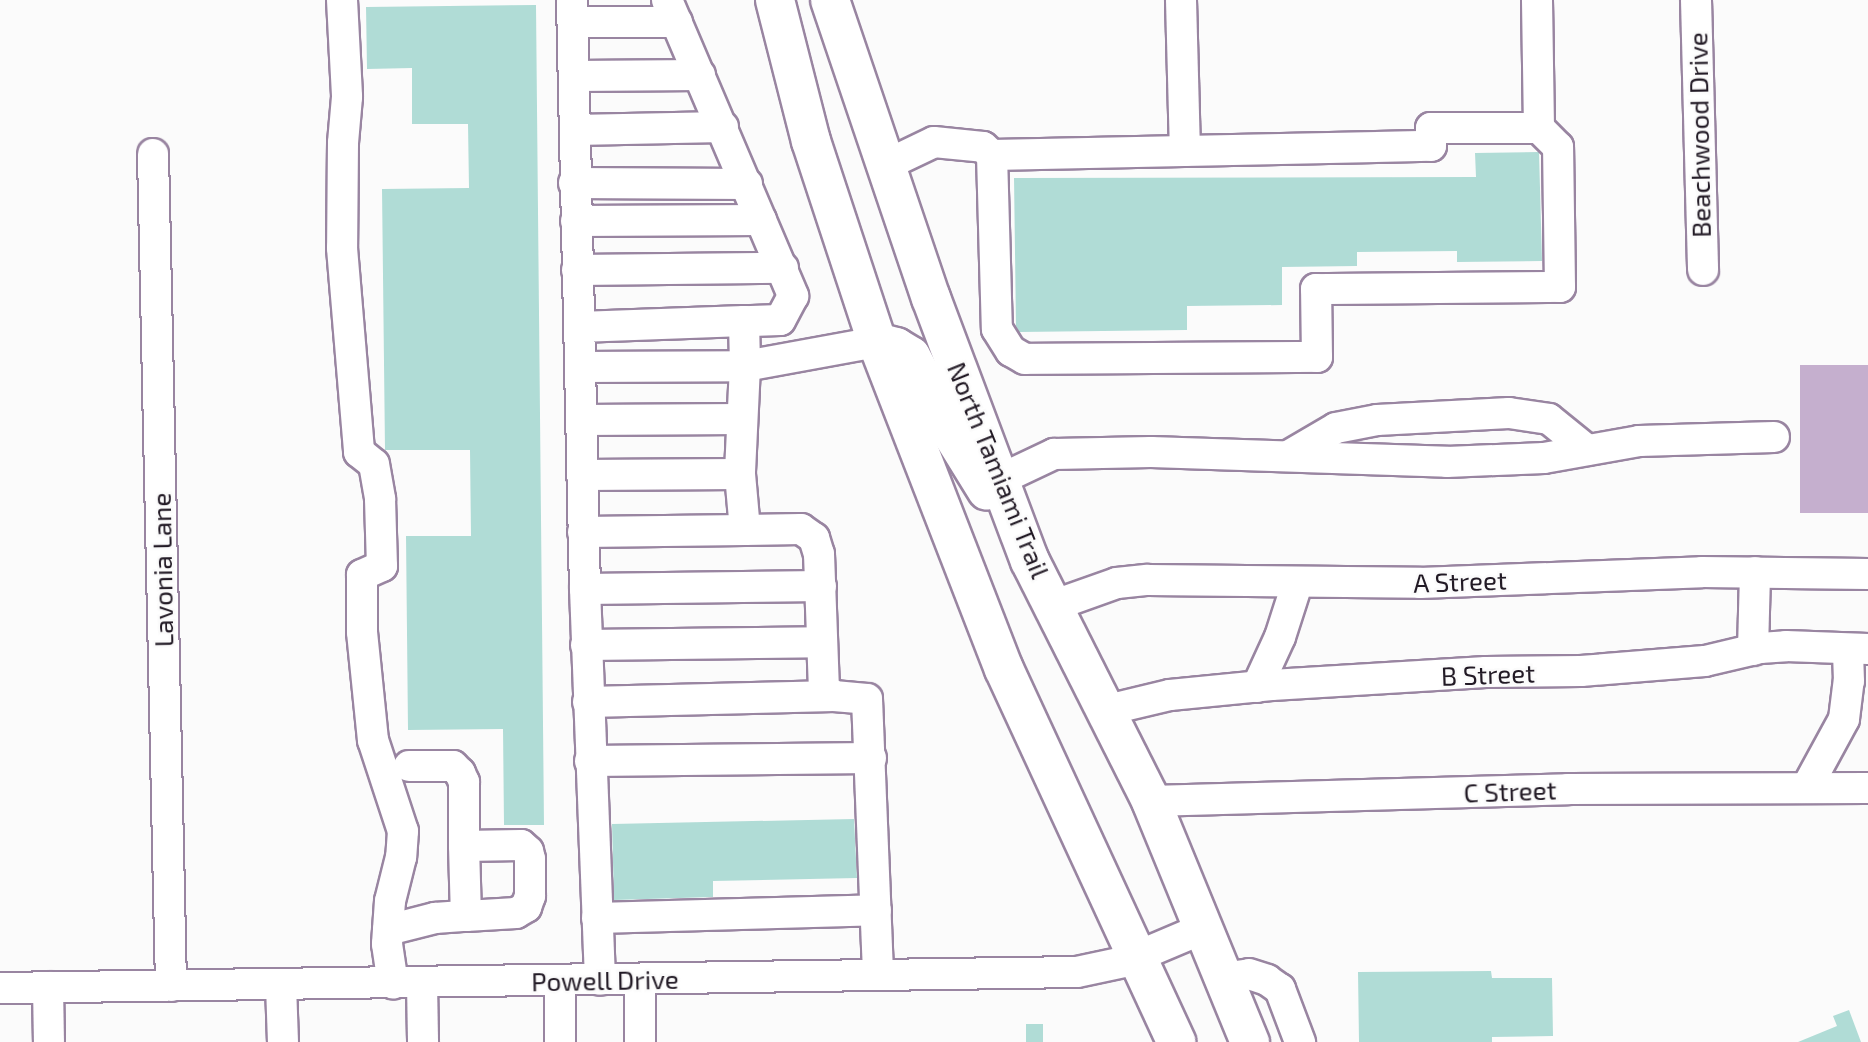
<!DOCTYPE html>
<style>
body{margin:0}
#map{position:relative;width:1868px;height:1042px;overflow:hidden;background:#fbfbfb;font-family:"Exo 2",sans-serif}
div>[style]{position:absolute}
.forest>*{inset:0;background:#c5afce;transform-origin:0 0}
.building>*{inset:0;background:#b0dcd6;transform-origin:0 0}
.roads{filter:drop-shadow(2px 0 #9985a1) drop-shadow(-2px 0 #9985a1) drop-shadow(0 2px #9985a1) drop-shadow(0 -2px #9985a1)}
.minor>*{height:30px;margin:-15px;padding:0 15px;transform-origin:15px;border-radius:15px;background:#fff}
.major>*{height:38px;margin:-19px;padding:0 19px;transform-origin:19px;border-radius:19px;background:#fff}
span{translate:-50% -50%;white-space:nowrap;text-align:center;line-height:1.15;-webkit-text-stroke:5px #fbfbfb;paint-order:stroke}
.street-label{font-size:26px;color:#221a25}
</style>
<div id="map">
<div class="forest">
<i style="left:1868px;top:365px;width:148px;height:68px;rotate:90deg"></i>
</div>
<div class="building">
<i style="clip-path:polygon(536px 5px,544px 825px,504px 825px,503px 729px,408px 730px,406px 536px,471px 536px,470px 450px,385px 450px,382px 189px,469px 188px,468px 124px,412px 124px,412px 68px,367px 69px,366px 7px)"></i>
<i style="clip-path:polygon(1539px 152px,1542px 261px,1457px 262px,1457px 251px,1357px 252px,1357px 266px,1282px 267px,1282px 305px,1187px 306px,1187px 330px,1019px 332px,1016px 326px,1014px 178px,1476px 177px,1475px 153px)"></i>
<i style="clip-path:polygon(854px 819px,857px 878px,713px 881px,713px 897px,614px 900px,612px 824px)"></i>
<i style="clip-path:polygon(1491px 971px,1492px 978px,1552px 978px,1553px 1036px,1492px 1037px,1492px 1042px,1359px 1042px,1358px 972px)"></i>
<i style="clip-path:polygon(1849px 1010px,1861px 1042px,1798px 1042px,1837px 1026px,1833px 1016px)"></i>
<i style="left:1026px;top:1024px;width:17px;height:18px"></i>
</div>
<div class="roads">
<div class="minor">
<i style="left:342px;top:0;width:97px;rotate:87deg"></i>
<i style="left:347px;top:97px;width:46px;rotate:95deg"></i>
<i style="left:343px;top:143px;width:105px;rotate:90.5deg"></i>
<i style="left:342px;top:248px;width:205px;rotate:85.2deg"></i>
<i style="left:359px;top:452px;width:19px;rotate:39deg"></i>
<i style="left:374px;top:464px;width:36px;rotate:80deg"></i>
<i style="left:380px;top:499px;width:67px;rotate:88.3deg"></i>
<i style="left:382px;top:566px;width:22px;rotate:156deg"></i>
<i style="left:362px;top:575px;width:57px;rotate:90deg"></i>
<i style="left:362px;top:632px;width:109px;rotate:84.2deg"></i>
<i style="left:373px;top:740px;width:96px;rotate:71.8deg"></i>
<i style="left:403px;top:831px;width:26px;rotate:94deg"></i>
<i style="left:401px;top:857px;width:45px;rotate:104deg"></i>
<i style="left:390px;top:901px;width:43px;rotate:94deg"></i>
<i style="left:387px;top:944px;width:40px;rotate:81.5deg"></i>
<i style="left:572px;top:0;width:589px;rotate:88.74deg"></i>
<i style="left:585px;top:589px;width:391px;rotate:87.8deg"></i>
<i style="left:667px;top:0;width:322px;rotate:66.9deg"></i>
<i style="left:793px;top:296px;width:27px;rotate:118deg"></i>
<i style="left:780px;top:320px;width:36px;rotate:178deg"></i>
<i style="left:744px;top:321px;width:45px;rotate:88.7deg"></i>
<i style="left:745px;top:366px;width:134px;rotate:-10.3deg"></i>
<i style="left:1181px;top:0;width:151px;rotate:88.5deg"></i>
<i style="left:1696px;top:0;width:270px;rotate:88.5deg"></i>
<i style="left:573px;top:22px;width:104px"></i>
<i style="left:575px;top:76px;width:125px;rotate:-0.5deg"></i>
<i style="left:575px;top:130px;width:148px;rotate:-1.2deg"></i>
<i style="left:153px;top:154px;width:832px;rotate:88.76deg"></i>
<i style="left:992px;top:155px;width:174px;rotate:88.4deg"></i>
<i style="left:997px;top:329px;width:26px;rotate:58deg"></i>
<i style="left:1011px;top:351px;width:16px;rotate:30deg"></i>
<i style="left:1025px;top:359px;width:292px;rotate:-0.4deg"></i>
<i style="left:1317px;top:357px;width:68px;rotate:-90.8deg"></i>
<i style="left:1316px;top:289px;width:244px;rotate:-0.5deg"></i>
<i style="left:1560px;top:287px;width:140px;rotate:-90.8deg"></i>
<i style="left:1558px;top:147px;width:27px;rotate:-135deg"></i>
<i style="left:1539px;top:128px;width:128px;rotate:-90.9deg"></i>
<i style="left:886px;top:165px;width:53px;rotate:-25.6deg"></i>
<i style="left:934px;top:142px;width:49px;rotate:5.8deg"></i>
<i style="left:983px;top:147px;width:12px;rotate:42deg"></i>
<i style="left:992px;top:155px;width:439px;rotate:-1.2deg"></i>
<i style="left:1431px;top:146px;width:18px;rotate:-90deg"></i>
<i style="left:1431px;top:128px;width:108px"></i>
<i style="left:574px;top:183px;width:173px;rotate:0.3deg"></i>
<i style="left:576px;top:221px;width:185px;rotate:-0.3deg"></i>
<i style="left:577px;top:270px;width:206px;rotate:-0.6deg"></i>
<i style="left:579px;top:327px;width:165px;rotate:-2.1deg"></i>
<i style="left:580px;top:367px;width:165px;rotate:-0.3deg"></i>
<i style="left:745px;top:366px;width:108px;rotate:92.7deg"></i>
<i style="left:740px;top:474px;width:56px;rotate:84.9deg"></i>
<i style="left:745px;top:530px;width:56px;rotate:-1deg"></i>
<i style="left:801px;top:529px;width:16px;rotate:35deg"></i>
<i style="left:814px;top:538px;width:17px;rotate:73deg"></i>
<i style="left:819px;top:554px;width:135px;rotate:87.9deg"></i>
<i style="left:824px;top:689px;width:12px;rotate:35deg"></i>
<i style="left:834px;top:696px;width:33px;rotate:5deg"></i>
<i style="left:867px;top:699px;width:276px;rotate:87.7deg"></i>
<i style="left:582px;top:420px;width:160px;rotate:-0.4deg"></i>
<i style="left:1290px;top:455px;width:53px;rotate:-30.4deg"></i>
<i style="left:1336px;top:428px;width:42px;rotate:-11deg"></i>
<i style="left:1377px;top:420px;width:132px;rotate:-3deg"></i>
<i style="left:1509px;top:413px;width:40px;rotate:8.5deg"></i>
<i style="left:1549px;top:419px;width:49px;rotate:39.2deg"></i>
<i style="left:582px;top:475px;width:158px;rotate:-0.4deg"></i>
<i style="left:1001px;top:479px;width:59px;rotate:-25.3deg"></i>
<i style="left:1054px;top:454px;width:97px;rotate:-1.2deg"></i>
<i style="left:1151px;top:452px;width:296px;rotate:1.9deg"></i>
<i style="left:1447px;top:462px;width:97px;rotate:-2.4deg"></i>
<i style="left:1544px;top:458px;width:97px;rotate:-10.1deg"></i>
<i style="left:1639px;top:441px;width:135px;rotate:-1.7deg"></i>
<i style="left:583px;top:532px;width:162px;rotate:-0.7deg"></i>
<i style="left:585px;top:589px;width:236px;rotate:-0.7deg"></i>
<i style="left:1055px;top:605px;width:66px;rotate:-19.5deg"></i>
<i style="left:1117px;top:583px;width:31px;rotate:-6deg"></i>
<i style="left:1148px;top:580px;width:272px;rotate:0.6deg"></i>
<i style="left:1420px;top:583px;width:282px;rotate:-2.2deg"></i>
<i style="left:1702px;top:572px;width:166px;rotate:0.7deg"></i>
<i style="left:586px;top:645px;width:235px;rotate:-0.7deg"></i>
<i style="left:1753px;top:650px;width:78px;rotate:-88.5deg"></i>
<i style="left:1257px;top:687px;width:55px;rotate:-65.3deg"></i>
<i style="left:1280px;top:637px;width:56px;rotate:-72.2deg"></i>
<i style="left:588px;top:702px;width:246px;rotate:-1.4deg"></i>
<i style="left:1107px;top:710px;width:65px;rotate:-13.4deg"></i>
<i style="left:1170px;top:695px;width:102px;rotate:-5.6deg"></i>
<i style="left:1272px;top:685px;width:214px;rotate:-3.5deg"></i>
<i style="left:1486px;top:672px;width:95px;rotate:-0.6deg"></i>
<i style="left:1581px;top:671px;width:124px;rotate:-4.6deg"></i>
<i style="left:1705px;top:661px;width:57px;rotate:-13.3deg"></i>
<i style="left:1760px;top:648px;width:26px;rotate:-4deg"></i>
<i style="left:1786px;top:646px;width:82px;rotate:2.1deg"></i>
<i style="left:590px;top:761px;width:281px;rotate:-0.6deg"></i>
<i style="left:409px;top:766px;width:44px"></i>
<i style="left:453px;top:766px;width:10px;rotate:45deg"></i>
<i style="left:460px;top:773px;width:10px;rotate:66deg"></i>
<i style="left:464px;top:782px;width:64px;rotate:90deg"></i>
<i style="left:1807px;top:787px;width:77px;rotate:-61.4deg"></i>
<i style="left:1844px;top:719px;width:38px;rotate:-83deg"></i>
<i style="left:1849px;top:681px;width:32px;rotate:-92deg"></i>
<i style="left:1151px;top:801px;width:417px;rotate:-1.6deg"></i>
<i style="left:1568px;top:789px;width:300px;rotate:-0.2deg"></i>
<i style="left:597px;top:918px;width:279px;rotate:-1.6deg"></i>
<i style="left:388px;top:930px;width:49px;rotate:-14.3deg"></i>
<i style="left:435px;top:918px;width:31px;rotate:-4deg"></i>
<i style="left:466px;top:916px;width:50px;rotate:-3.4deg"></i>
<i style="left:516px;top:913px;width:12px;rotate:-31deg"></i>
<i style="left:526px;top:907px;width:12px;rotate:-70deg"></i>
<i style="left:530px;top:896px;width:37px;rotate:-90deg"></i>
<i style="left:530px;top:859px;width:8px;rotate:-104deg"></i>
<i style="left:528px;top:851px;width:9px;rotate:-139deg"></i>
<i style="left:521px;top:845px;width:57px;rotate:179deg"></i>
<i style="left:464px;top:846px;width:70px;rotate:88.4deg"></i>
<i style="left:1222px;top:978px;width:27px;rotate:-8deg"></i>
<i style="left:1249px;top:974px;width:19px;rotate:18deg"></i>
<i style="left:1267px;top:980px;width:16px;rotate:35deg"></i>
<i style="left:1280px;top:989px;width:57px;rotate:69.3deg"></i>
<i style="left:640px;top:979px;width:63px;rotate:90deg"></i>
<i style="left:422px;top:983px;width:59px;rotate:89deg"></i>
<i style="left:281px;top:985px;width:57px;rotate:88deg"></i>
<i style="left:48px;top:987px;width:55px;rotate:89deg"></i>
<i style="left:0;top:988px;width:1077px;rotate:-0.85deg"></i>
<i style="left:1077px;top:972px;width:48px;rotate:-12deg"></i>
<i style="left:1124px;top:962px;width:85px;rotate:-22.9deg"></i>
<i style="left:560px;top:1042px;width:61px;rotate:-90deg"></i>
</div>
<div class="major">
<i style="left:775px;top:0;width:146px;rotate:75.7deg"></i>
<i style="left:811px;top:141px;width:212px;rotate:71.8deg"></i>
<i style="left:877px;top:342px;width:351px;rotate:68.8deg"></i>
<i style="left:1004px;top:669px;width:411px;rotate:65.2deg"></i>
<i style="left:830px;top:0;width:315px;rotate:71.3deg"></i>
<i style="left:931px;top:298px;width:281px;rotate:69.4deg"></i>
<i style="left:1030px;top:561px;width:269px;rotate:63.2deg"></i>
<i style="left:1151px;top:801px;width:261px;rotate:67.7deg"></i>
<i style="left:877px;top:342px;width:20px;rotate:15deg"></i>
<i style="left:896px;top:347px;width:17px;rotate:31deg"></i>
<i style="left:911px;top:356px;width:85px;rotate:62.5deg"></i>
<i style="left:950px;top:431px;width:70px;rotate:58.3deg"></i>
</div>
</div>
<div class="street-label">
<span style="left:1699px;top:135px;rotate:-91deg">Beachwood Drive</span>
<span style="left:999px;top:470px;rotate:68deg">North Tamiami Trail</span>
<span style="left:162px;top:570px;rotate:-91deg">Lavonia Lane</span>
<span style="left:1460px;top:581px;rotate:-2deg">A Street</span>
<span style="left:1488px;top:674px;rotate:-2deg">B Street</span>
<span style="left:1510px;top:791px;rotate:-2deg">C Street</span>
<span style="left:605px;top:980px;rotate:-1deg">Powell Drive</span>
</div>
</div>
